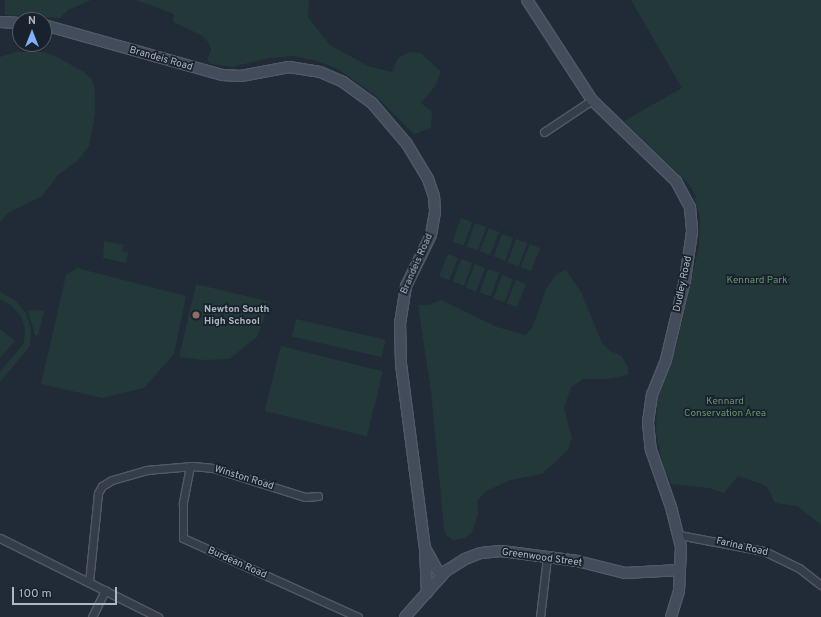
<!DOCTYPE html>
<style>
body{margin:0}
#map{position:relative;width:821px;height:617px;overflow:hidden;background:#202b37;font-family:Overpass,sans-serif}
div>[style]{position:absolute}
.green>*{inset:0;background:#233839;transform-origin:0 0}
.roads{filter:drop-shadow(1px 0 #515a66) drop-shadow(-1px 0 #515a66) drop-shadow(0 1px #515a66) drop-shadow(0 -1px #515a66)}
.street>*{height:7px;margin:-3.5px;padding:0 3.5px;transform-origin:3.5px;border-radius:3.5px;background:#343d48}
.secondary>*{height:10px;margin:-5px;padding:0 5px;transform-origin:5px;border-radius:5px;background:#424c5b}
.dots>*{width:11px;height:11px;translate:-50% -50%;box-sizing:border-box;border:2px solid #19222c;border-radius:50%}
span{translate:-50% -50%;white-space:nowrap;text-align:center;line-height:1.15;-webkit-text-stroke:3.5px #19222c;paint-order:stroke}
.street-label{font-size:10px;color:#aeb7c5}
.park-label{font-size:10px;color:#669570}
.poi-label{font-size:10px;color:#aeb7c5;font-weight:700}
.left{translate:0 -50%;text-align:left}
.north{position:absolute;left:12px;top:12px;width:40px;height:40px;box-sizing:border-box;background:#19222c;border:1px solid #555e69;border-radius:50%;rotate:0deg;font-size:11px;font-weight:700;line-height:16px;text-align:center;color:#aeb7c5}
.north::after{content:'';display:block;margin:auto;width:14px;height:18px;background:#81b1f7;clip-path:polygon(50% 0,100% 100%,50% 72%,0 100%)}
.scale{position:absolute;left:12px;top:587px;width:105px;height:18px;box-sizing:border-box;border:2px solid #aeb7c5;border-top:0;padding-left:5px;font-size:12px;line-height:14px;white-space:nowrap;color:#aeb7c5;-webkit-text-stroke:3px #19222c;paint-order:stroke}
</style>
<div id="map">
<div class="green">
<i style="clip-path:polygon(5px 0,91px 0,68px 10px,60px 18px,5px 15px)"></i>
<i style="clip-path:polygon(136px 0,309px 0,308px 17px,330px 45px,368px 66px,392px 72px,398px 58px,410px 52px,421px 53px,441px 72px,435px 86px,421px 103px,432px 112px,431px 128px,414px 134px,376px 96px,336px 68px,317px 61px,293px 56px,269px 58px,232px 67px,211px 64px,207px 60px,211px 50px,209px 43px,201px 35px,173px 22px,174px 14px)"></i>
<i style="clip-path:polygon(631px 0,821px 0,821px 525px,797px 506px,775px 503px,767px 487px,762px 484px,738px 476px,724px 493px,709px 488px,671px 484px,663px 466px,656px 433px,657px 399px,676px 348px,699px 246px,700px 216px,694px 198px,697px 198px,689px 184px,624px 121px,682px 88px)"></i>
<i style="clip-path:polygon(16px 52px,43px 52px,57px 57px,84px 72px,92px 79px,95px 91px,95px 115px,89px 146px,78px 160px,58px 175px,42px 196px,8px 213px,0 222px,0 57px)"></i>
<i style="left:461px;top:218px;width:12px;height:25px;rotate:20deg"></i>
<i style="left:475px;top:223px;width:12px;height:25px;rotate:20deg"></i>
<i style="left:489px;top:228px;width:11px;height:25px;rotate:22deg"></i>
<i style="left:502px;top:234px;width:12px;height:24px;rotate:20deg"></i>
<i style="left:516px;top:239px;width:12px;height:25px;rotate:20deg"></i>
<i style="clip-path:polygon(104px 241px,124px 245px,122px 251px,128px 252px,126px 263px,103px 258px)"></i>
<i style="left:530px;top:244px;width:11px;height:25px;rotate:22deg"></i>
<i style="left:448px;top:254px;width:11px;height:24px;rotate:22deg"></i>
<i style="left:461px;top:259px;width:12px;height:24px;rotate:20deg"></i>
<i style="left:475px;top:264px;width:11px;height:25px;rotate:22deg"></i>
<i style="clip-path:polygon(77px 268px,186px 296px,174px 354px,144px 388px,102px 398px,41px 384px,66px 275px)"></i>
<i style="left:488px;top:269px;width:12px;height:25px;rotate:20deg"></i>
<i style="clip-path:polygon(566px 270px,581px 292px,602px 343px,610px 351px,622px 356px,628px 368px,628px 375px,608px 379px,583px 379px,571px 387px,564px 408px,572px 438px,568px 450px,542px 474px,510px 480px,486px 491px,477px 501px,478px 514px,472px 532px,465px 538px,453px 540px,446px 535px,444px 528px,431px 391px,418px 305px,429px 305px,441px 300px,497px 327px,526px 335px,533px 326px,546px 289px,557px 274px)"></i>
<i style="left:502px;top:275px;width:12px;height:25px;rotate:20deg"></i>
<i style="left:516px;top:280px;width:11px;height:25px;rotate:22deg"></i>
<i style="clip-path:polygon(196px 284px,270px 302px,257px 337px,229px 359px,204px 360px,179px 357px)"></i>
<i style="clip-path:polygon(0 292px,15px 300px,26px 313px,31px 329px,30px 346px,0 382px,0 372px,24px 343px,25px 329px,21px 316px,11px 305px,0 299px)"></i>
<i style="clip-path:polygon(36px 310px,44px 311px,38px 335px,35px 335px,28px 311px)"></i>
<i style="left:296px;top:319px;width:92px;height:18px;rotate:13deg"></i>
<i style="clip-path:polygon(0 329px,15px 341px,0 358px)"></i>
<i style="left:281px;top:346px;width:105px;height:67px;rotate:14deg"></i>
</div>
<div class="roads">
<div class="street">
<i style="left:544px;top:132px;width:58px;rotate:-33.7deg"></i>
<i style="left:190px;top:466px;width:38px;rotate:101deg"></i>
<i style="left:183px;top:503px;width:35px;rotate:90deg"></i>
<i style="left:183px;top:538px;width:192px;rotate:24.3deg"></i>
<i style="left:679px;top:535px;width:86px;rotate:10.7deg"></i>
<i style="left:764px;top:551px;width:39px;rotate:26deg"></i>
<i style="left:799px;top:568px;width:28px;rotate:38deg"></i>
<i style="left:0;top:538px;width:177px;rotate:26.6deg"></i>
<i style="left:89px;top:582px;width:89px;rotate:-84.2deg"></i>
<i style="left:98px;top:493px;width:8px;rotate:-60deg"></i>
<i style="left:102px;top:486px;width:12px;rotate:-31deg"></i>
<i style="left:112px;top:480px;width:35px;rotate:-16deg"></i>
<i style="left:146px;top:470px;width:47px;rotate:-4.9deg"></i>
<i style="left:193px;top:466px;width:20px;rotate:6deg"></i>
<i style="left:213px;top:468px;width:96px;rotate:17.5deg"></i>
<i style="left:305px;top:497px;width:13px;rotate:-4deg"></i>
<i style="left:92px;top:617px;width:30px;rotate:-64deg"></i>
<i style="left:540px;top:617px;width:60px;rotate:-83.3deg"></i>
</div>
<div class="secondary">
<i style="left:527px;top:0;width:119px;rotate:57deg"></i>
<i style="left:592px;top:100px;width:117px;rotate:44deg"></i>
<i style="left:676px;top:181px;width:30px;rotate:62deg"></i>
<i style="left:690px;top:207px;width:25px;rotate:85deg"></i>
<i style="left:692px;top:232px;width:49px;rotate:98.3deg"></i>
<i style="left:685px;top:280px;width:82px;rotate:103.4deg"></i>
<i style="left:666px;top:360px;width:37px;rotate:112deg"></i>
<i style="left:652px;top:394px;width:29px;rotate:98deg"></i>
<i style="left:648px;top:423px;width:27px;rotate:84deg"></i>
<i style="left:651px;top:450px;width:60px;rotate:70.7deg"></i>
<i style="left:671px;top:507px;width:41px;rotate:76deg"></i>
<i style="left:681px;top:547px;width:44px;rotate:92.6deg"></i>
<i style="left:679px;top:591px;width:27px;rotate:107deg"></i>
<i style="left:0;top:22px;width:20px;rotate:3deg"></i>
<i style="left:44px;top:25px;width:185px;rotate:15.7deg"></i>
<i style="left:222px;top:75px;width:19px;rotate:3deg"></i>
<i style="left:241px;top:76px;width:49px;rotate:-10.6deg"></i>
<i style="left:289px;top:67px;width:31px;rotate:9deg"></i>
<i style="left:320px;top:72px;width:25px;rotate:23deg"></i>
<i style="left:343px;top:82px;width:36px;rotate:36deg"></i>
<i style="left:372px;top:103px;width:54px;rotate:49.5deg"></i>
<i style="left:407px;top:144px;width:41px;rotate:59deg"></i>
<i style="left:428px;top:179px;width:18px;rotate:71deg"></i>
<i style="left:434px;top:196px;width:16px;rotate:86deg"></i>
<i style="left:435px;top:212px;width:23px;rotate:100deg"></i>
<i style="left:431px;top:235px;width:57px;rotate:116.1deg"></i>
<i style="left:406px;top:286px;width:36px;rotate:99deg"></i>
<i style="left:400px;top:322px;width:42px;rotate:88.6deg"></i>
<i style="left:401px;top:364px;width:186px;rotate:82.6deg"></i>
<i style="left:425px;top:548px;width:45px;rotate:87.5deg"></i>
<i style="left:425px;top:548px;width:33px;rotate:61deg"></i>
<i style="left:405px;top:617px;width:62px;rotate:-48.3deg"></i>
<i style="left:446px;top:571px;width:22px;rotate:-32deg"></i>
<i style="left:465px;top:559px;width:17px;rotate:-21deg"></i>
<i style="left:481px;top:553px;width:20px;rotate:-6deg"></i>
<i style="left:501px;top:551px;width:16px;rotate:7deg"></i>
<i style="left:517px;top:553px;width:61px;rotate:7.6deg"></i>
<i style="left:577px;top:561px;width:49px;rotate:14deg"></i>
<i style="left:625px;top:573px;width:55px;rotate:-3.1deg"></i>
</div>
</div>
<div class="dots">
<i style="left:196px;top:315px;background:#8d6e63"></i>
</div>
<div class="street-label">
<span style="left:161px;top:59px;rotate:16deg">Brandeis Road</span>
<span style="left:417px;top:264px;rotate:-66deg">Brandeis Road</span>
<span style="left:683px;top:284px;rotate:-78deg">Dudley Road</span>
<span style="left:244px;top:478px;rotate:17deg">Winston Road</span>
<span style="left:742px;top:547px;rotate:13deg">Farina Road</span>
<span style="left:542px;top:558px;rotate:8deg">Greenwood Street</span>
<span style="left:237px;top:563px;rotate:24deg">Burdean Road</span>
</div>
<div class="park-label">
<span style="left:757px;top:281px">Kennard Park</span>
<span style="left:725px;top:407px">Kennard<br>Conservation Area</span>
</div>
<div class="poi-label">
<span class="left" style="left:204px;top:315px">Newton South<br>High School</span>
</div>
<div class="north">N</div>
<div class="scale">100 m</div>
</div>
